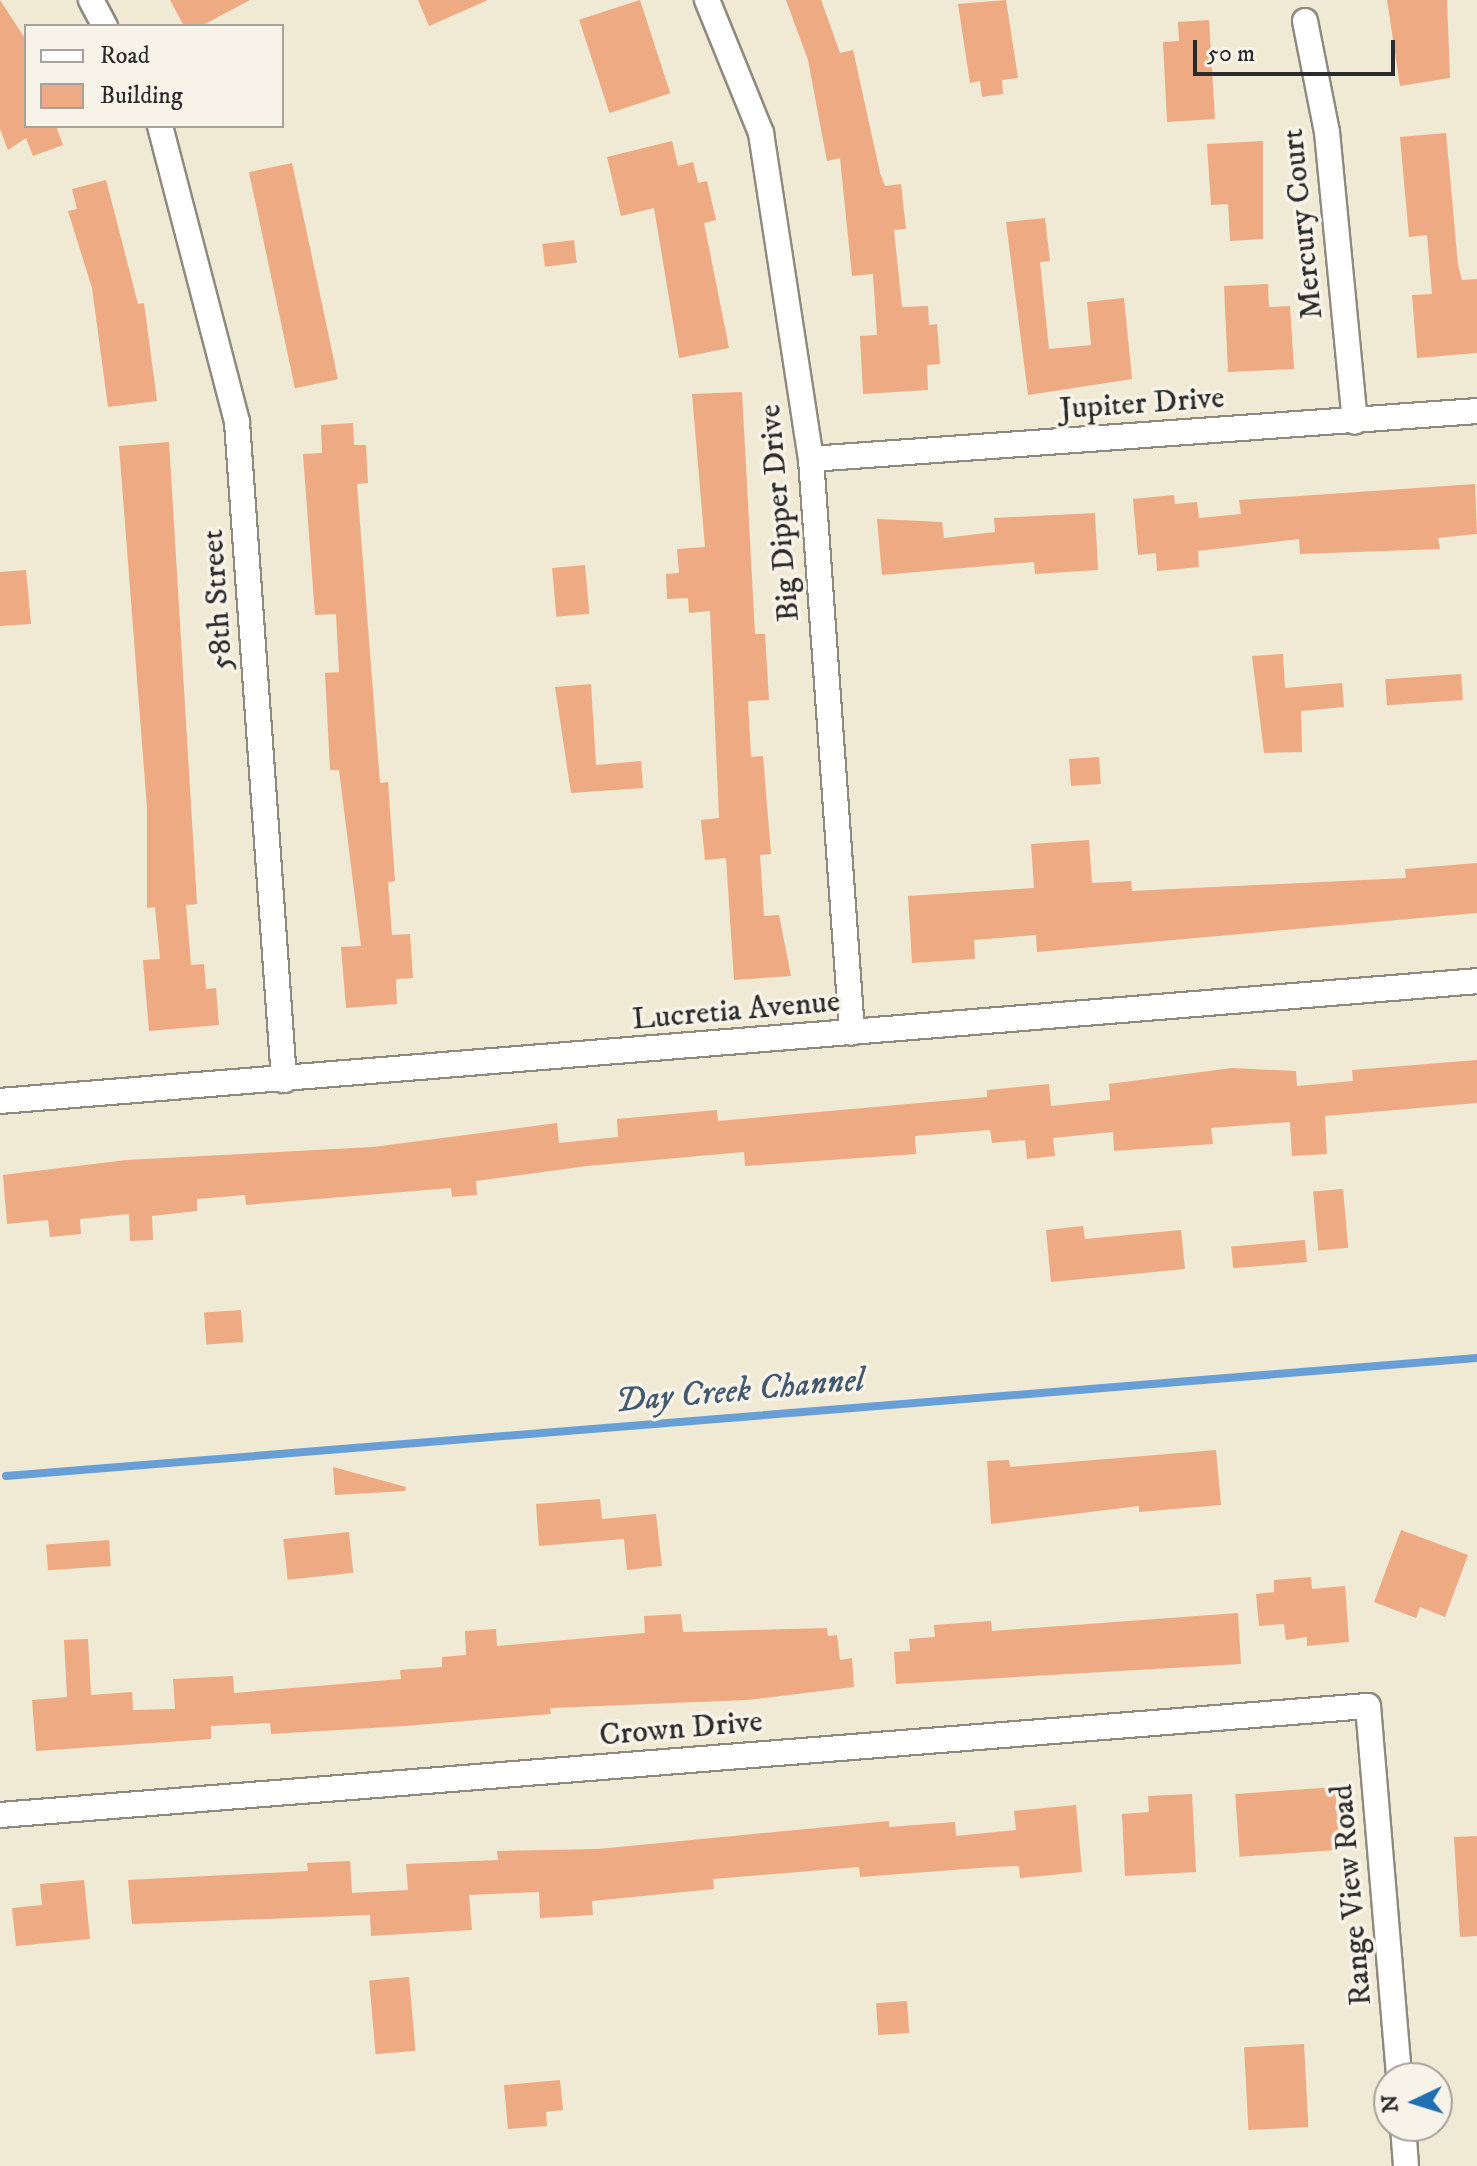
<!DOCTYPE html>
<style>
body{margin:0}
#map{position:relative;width:1477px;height:2166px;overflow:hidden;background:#f0ead4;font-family:"IM FELL DW Pica",serif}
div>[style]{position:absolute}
.stream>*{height:8px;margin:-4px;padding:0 4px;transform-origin:4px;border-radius:4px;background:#689fd6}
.building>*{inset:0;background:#edaa83;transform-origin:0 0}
.roads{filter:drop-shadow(2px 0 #8e8a80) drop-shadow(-2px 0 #8e8a80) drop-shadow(0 2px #8e8a80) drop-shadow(0 -2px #8e8a80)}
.street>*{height:24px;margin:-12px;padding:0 12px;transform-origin:12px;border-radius:12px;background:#fff}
span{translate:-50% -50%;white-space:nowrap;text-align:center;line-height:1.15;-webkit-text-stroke:7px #f7f3e8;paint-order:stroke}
.street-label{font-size:32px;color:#2b2b2b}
.water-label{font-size:34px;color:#43596f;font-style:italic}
.legend{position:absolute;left:24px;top:24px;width:260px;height:104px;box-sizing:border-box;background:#f7f3e8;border:2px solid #a5a39c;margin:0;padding:10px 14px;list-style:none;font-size:24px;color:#2b2b2b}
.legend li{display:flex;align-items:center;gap:16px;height:40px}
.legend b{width:40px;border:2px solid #a5a39c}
.north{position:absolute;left:1373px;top:2062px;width:80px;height:80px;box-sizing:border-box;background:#f7f3e8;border:2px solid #a5a39c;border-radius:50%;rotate:266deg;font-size:22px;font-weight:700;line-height:32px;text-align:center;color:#2b2b2b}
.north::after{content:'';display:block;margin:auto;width:28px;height:36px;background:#1f6fb2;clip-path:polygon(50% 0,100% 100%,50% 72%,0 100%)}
.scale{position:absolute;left:1193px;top:40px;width:202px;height:36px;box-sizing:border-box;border:4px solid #2b2b2b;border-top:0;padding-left:10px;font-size:24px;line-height:28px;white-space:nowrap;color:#2b2b2b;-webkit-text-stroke:6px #f7f3e8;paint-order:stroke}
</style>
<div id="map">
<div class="stream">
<i style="left:6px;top:1476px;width:1476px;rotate:-4.59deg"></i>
</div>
<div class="building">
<i style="clip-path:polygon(0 0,26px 40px,26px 126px,56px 126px,63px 145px,33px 156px,26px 138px,8px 150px,0 129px)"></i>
<i style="clip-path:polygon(170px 0,250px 0,201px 26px,184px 26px)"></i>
<i style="clip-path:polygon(418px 0,488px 0,429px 26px)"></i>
<i style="left:640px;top:0;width:98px;height:64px;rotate:72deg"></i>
<i style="clip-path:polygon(786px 0,821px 0,840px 53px,853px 50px,880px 173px,885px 186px,901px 184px,906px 229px,894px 230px,902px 307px,928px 306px,929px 325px,937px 324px,940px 364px,927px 365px,928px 390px,863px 394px,860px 336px,877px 335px,873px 274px,852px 276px,840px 158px,827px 161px,808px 60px)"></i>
<i style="clip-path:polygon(1006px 0,1018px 78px,1002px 80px,1003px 94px,982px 97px,980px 81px,970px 83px,958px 4px)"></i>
<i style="clip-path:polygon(1387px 0,1447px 0,1450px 78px,1400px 86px)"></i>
<i style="clip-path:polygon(1209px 20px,1215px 119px,1167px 122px,1163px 42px,1179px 41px,1178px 22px)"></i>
<i style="clip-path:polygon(1446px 133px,1458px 265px,1462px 280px,1477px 279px,1477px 353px,1417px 358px,1412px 295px,1432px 294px,1427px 235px,1409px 237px,1400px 137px)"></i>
<i style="clip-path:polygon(672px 141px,678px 166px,693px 162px,698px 183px,707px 181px,716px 220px,704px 223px,729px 348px,679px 358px,654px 208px,621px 216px,607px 157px)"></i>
<i style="clip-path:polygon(1263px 141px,1263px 239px,1230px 241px,1228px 204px,1211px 205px,1207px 144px)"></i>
<i style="left:292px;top:163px;width:221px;height:44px;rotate:78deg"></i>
<i style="clip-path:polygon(106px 180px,138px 304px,144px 303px,157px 401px,108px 407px,92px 288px,68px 211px,77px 209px,72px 189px)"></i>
<i style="clip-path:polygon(1045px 218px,1050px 261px,1040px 262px,1049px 349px,1091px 345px,1087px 302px,1124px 298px,1132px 379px,1028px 395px,1006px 222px)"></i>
<i style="left:574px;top:240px;width:23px;height:32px;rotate:83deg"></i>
<i style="clip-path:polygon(1268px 284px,1269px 307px,1290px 306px,1294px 369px,1228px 372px,1224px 286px)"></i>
<i style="clip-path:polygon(742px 392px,755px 634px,765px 634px,769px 700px,748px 701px,751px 757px,763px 756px,771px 854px,760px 855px,764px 916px,779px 915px,791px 976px,734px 980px,726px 858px,705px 860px,701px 820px,719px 818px,710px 611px,689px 613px,688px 598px,667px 599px,666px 574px,679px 573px,677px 549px,705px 547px,692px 394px)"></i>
<i style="clip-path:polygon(353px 423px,354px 445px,366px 445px,368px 483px,357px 484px,380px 783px,388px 782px,395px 881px,388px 882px,392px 935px,410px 934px,413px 978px,396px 979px,397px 1004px,346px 1008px,341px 947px,361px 946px,339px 770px,330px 770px,325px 673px,339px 672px,336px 614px,315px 615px,303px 454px,322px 453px,321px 425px)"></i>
<i style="clip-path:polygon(169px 442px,197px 904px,186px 905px,191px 965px,204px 964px,206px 989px,216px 988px,219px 1025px,149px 1031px,143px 960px,160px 959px,155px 907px,147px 908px,147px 808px,119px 446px)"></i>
<i style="clip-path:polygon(1475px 484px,1477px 534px,1438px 538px,1440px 549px,1300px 554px,1299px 539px,1198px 551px,1199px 567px,1157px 571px,1156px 553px,1138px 555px,1133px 499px,1174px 495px,1175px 504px,1197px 502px,1199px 518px,1241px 514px,1239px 500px)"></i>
<i style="clip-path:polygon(1095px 513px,1098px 570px,1035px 574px,1034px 562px,882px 575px,877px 519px,942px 522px,944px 538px,995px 532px,994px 518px)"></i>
<i style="left:585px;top:565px;width:49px;height:33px;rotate:85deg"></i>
<i style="clip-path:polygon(26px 570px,31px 624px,0 626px,0 572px)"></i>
<i style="clip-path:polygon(1283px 654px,1285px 688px,1342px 683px,1344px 707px,1301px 711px,1302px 752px,1264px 753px,1252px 656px)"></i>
<i style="left:1461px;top:674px;width:26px;height:76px;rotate:86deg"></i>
<i style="clip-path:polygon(591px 684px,596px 765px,641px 761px,643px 788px,571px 793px,555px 687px)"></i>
<i style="left:1099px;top:757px;width:27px;height:30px;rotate:86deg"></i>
<i style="clip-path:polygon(1089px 840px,1092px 883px,1131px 881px,1132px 891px,1406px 878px,1405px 869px,1477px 863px,1477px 913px,1037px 952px,1036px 935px,974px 940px,975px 959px,912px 963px,908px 896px,1034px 888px,1031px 844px)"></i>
<i style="clip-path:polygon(1477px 1060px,1477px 1103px,1325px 1116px,1327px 1154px,1292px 1156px,1290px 1122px,1211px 1128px,1213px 1144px,1114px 1151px,1113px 1132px,1053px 1138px,1055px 1156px,1027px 1159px,1025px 1140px,992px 1143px,990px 1130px,915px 1136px,916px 1154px,745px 1166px,744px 1152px,587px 1166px,476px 1181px,477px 1195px,452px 1197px,451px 1188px,246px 1205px,245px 1195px,197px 1199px,197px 1211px,152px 1216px,153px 1240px,130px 1241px,129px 1214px,80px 1219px,81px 1234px,50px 1237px,48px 1220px,7px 1224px,3px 1175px,126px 1160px,373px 1147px,557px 1123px,559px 1143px,618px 1137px,617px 1119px,717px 1110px,718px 1121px,987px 1097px,987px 1090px,1049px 1084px,1051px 1106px,1110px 1100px,1109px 1084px,1232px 1068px,1296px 1071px,1297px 1086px,1353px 1081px,1352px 1070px)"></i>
<i style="left:1343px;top:1189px;width:59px;height:30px;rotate:85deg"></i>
<i style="clip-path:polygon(1083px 1226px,1085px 1239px,1181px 1230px,1185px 1269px,1051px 1282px,1046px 1230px)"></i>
<i style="left:1305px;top:1240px;width:22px;height:74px;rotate:85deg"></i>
<i style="left:241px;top:1310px;width:32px;height:37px;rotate:86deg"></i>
<i style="clip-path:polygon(1216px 1450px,1221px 1505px,1139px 1512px,1139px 1506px,991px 1524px,987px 1461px,1009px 1460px,1010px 1467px)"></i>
<i style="clip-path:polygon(333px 1467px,406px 1487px,405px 1491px,335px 1495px)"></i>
<i style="clip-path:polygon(600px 1499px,602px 1519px,656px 1514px,662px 1566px,627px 1570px,624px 1539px,539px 1546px,536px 1504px)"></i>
<i style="clip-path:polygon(1401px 1530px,1468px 1555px,1445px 1617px,1420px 1607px,1416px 1618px,1374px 1602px)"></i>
<i style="left:349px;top:1532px;width:41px;height:66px;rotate:84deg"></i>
<i style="left:109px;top:1540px;width:26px;height:63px;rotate:86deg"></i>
<i style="clip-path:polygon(1311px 1577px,1312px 1589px,1345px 1586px,1349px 1642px,1307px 1646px,1307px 1637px,1286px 1640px,1284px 1624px,1259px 1626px,1256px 1594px,1274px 1592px,1274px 1580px)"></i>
<i style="clip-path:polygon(1238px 1613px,1241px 1664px,896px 1684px,894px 1652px,910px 1651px,909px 1639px,935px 1637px,934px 1625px,991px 1621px,992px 1631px)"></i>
<i style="clip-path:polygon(681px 1614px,683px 1632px,827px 1628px,828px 1636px,837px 1635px,840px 1660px,852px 1658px,854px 1687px,747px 1700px,550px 1708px,551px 1714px,405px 1726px,271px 1734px,270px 1723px,211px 1726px,211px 1739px,36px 1751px,32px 1700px,67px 1697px,64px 1640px,88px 1639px,91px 1695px,132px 1692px,133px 1710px,175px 1709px,173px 1679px,233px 1676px,234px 1693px,401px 1679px,400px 1670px,442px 1667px,442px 1657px,466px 1655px,465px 1631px,496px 1629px,497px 1646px,645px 1633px,644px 1616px)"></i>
<i style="left:1335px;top:1787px;width:63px;height:100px;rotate:86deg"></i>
<i style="clip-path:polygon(1192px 1794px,1196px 1872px,1125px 1876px,1122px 1814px,1149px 1812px,1148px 1796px)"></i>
<i style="clip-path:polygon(1076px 1805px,1082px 1872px,1020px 1878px,1019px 1866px,993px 1867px,860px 1877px,859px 1867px,713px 1879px,714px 1889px,592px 1901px,593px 1915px,540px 1918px,539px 1892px,469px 1895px,472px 1930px,371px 1936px,370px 1915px,132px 1924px,128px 1880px,308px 1871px,307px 1863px,350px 1861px,352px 1893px,408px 1890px,406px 1864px,498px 1860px,497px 1851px,598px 1849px,889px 1821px,889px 1827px,955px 1822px,956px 1836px,1016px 1830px,1014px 1811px)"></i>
<i style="clip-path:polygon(1477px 1836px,1477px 1936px,1460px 1937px,1454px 1837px)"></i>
<i style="clip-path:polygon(84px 1880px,90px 1939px,16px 1946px,12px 1908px,42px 1905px,40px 1884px)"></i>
<i style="left:409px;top:1977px;width:74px;height:40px;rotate:85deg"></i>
<i style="left:907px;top:2001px;width:32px;height:31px;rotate:86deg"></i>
<i style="left:1304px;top:2044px;width:83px;height:60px;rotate:87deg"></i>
<i style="clip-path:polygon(560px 2080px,563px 2110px,546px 2112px,547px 2126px,508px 2129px,504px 2085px)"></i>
</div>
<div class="roads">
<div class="street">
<i style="left:91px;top:0;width:30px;rotate:62deg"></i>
<i style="left:707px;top:0;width:144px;rotate:67.9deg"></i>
<i style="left:761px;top:133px;width:330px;rotate:81.3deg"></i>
<i style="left:811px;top:459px;width:575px;rotate:85.91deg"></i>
<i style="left:1305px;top:21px;width:113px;rotate:78.8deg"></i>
<i style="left:1327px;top:132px;width:291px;rotate:84.5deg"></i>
<i style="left:160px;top:126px;width:306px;rotate:75.4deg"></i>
<i style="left:237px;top:422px;width:660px;rotate:85.91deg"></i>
<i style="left:811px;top:459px;width:668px;rotate:-4.12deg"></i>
<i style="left:0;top:1101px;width:1482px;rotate:-4.64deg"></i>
<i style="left:0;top:1815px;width:1372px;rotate:-4.56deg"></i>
<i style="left:1368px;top:1706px;width:373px;rotate:85.2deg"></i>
<i style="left:1403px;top:2126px;width:40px;rotate:85.7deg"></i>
</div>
</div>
<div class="street-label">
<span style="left:1303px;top:224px;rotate:-96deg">Mercury Court</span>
<span style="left:1142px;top:404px;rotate:-4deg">Jupiter Drive</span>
<span style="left:780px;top:513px;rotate:-95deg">Big Dipper Drive</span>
<span style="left:218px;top:600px;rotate:-94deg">58th Street</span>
<span style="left:736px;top:1011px;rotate:-5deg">Lucretia Avenue</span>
<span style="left:681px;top:1729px;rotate:-5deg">Crown Drive</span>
<span style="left:1352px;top:1895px;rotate:-95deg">Range View Road</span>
</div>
<div class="water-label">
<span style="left:740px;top:1391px;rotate:-5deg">Day Creek Channel</span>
</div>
<ul class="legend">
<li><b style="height:10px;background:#fff"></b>Road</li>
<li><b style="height:22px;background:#edaa83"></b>Building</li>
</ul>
<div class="north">N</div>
<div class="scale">50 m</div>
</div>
